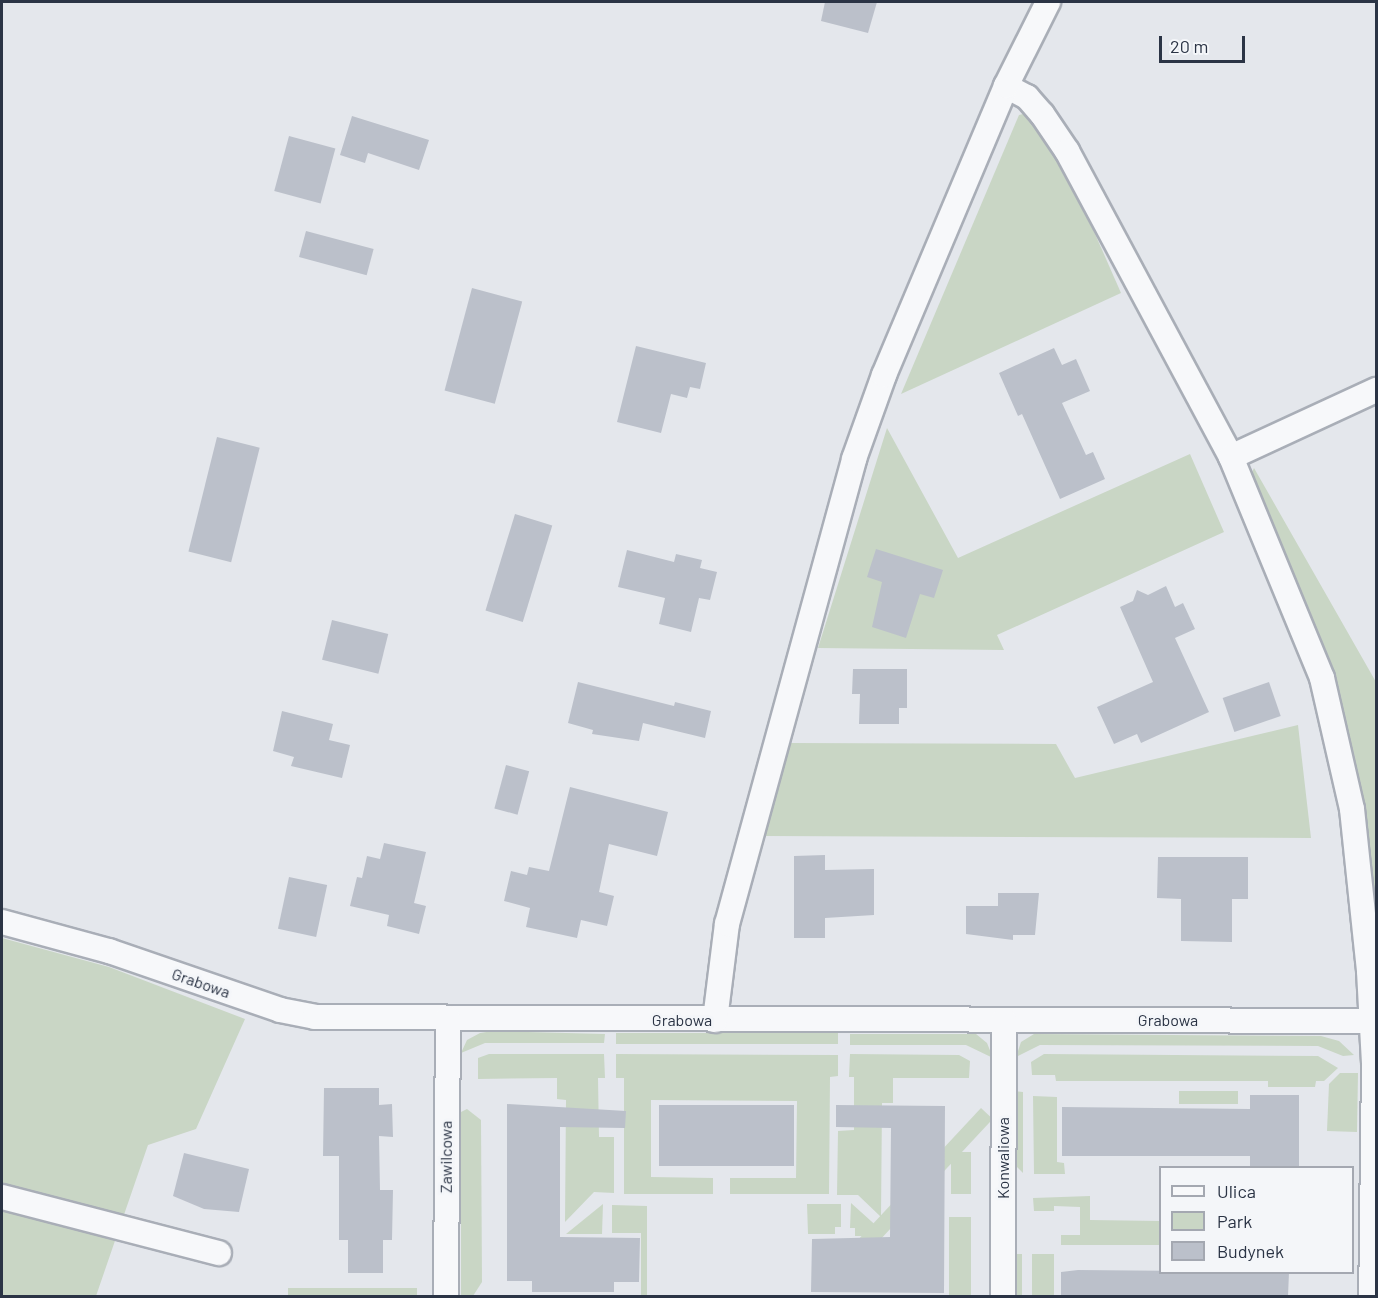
<!DOCTYPE html>
<style>
body{margin:0}
#map{position:relative;width:1378px;height:1298px;overflow:hidden;background:#e4e7ec;font-family:Barlow,sans-serif}
div>[style]{position:absolute}
.green>*{inset:0;background:#c9d6c5;transform-origin:0 0}
.building>*{inset:0;background:#bbc0ca;transform-origin:0 0}
.roads{filter:drop-shadow(2px 0 #a9aeb7) drop-shadow(-2px 0 #a9aeb7) drop-shadow(0 2px #a9aeb7) drop-shadow(0 -2px #a9aeb7)}
.minor>*{height:24px;margin:-12px;padding:0 12px;transform-origin:12px;border-radius:12px;background:#f7f8fa}
span{translate:-50% -50%;white-space:nowrap;text-align:center;line-height:1.15;-webkit-text-stroke:6px #f4f6f9;paint-order:stroke}
.street-label{font-size:16px;color:#2b3445}
.frame{position:absolute;inset:0;border:3px solid #2b3445;pointer-events:none}
.legend{position:absolute;left:1159px;top:1166px;width:195px;height:108px;box-sizing:border-box;background:#f4f6f9;border:2px solid #a4a8b1;margin:0;padding:8px 10px;list-style:none;font-size:18px;color:#2b3445}
.legend li{display:flex;align-items:center;gap:12px;height:30px}
.legend b{width:30px;border:2px solid #a4a8b1}
.scale{position:absolute;left:1159px;top:36px;width:86px;height:27px;box-sizing:border-box;border:3px solid #2b3445;border-top:0;padding-left:8px;font-size:18px;line-height:21px;white-space:nowrap;color:#2b3445;-webkit-text-stroke:4px #f4f6f9;paint-order:stroke}
</style>
<div id="map">
<div class="green">
<i style="clip-path:polygon(1031px 112px,1063px 161px,1121px 293px,901px 394px,1019px 115px)"></i>
<i style="clip-path:polygon(887px 428px,958px 558px,1190px 454px,1224px 532px,997px 635px,1004px 650px,818px 648px)"></i>
<i style="clip-path:polygon(1254px 468px,1376px 682px,1376px 918px,1372px 918px,1354px 754px,1314px 627px,1248px 481px)"></i>
<i style="clip-path:polygon(1298px 725px,1311px 838px,760px 836px,788px 743px,1056px 744px,1075px 778px)"></i>
<i style="clip-path:polygon(2px 938px,109px 967px,245px 1019px,196px 1129px,148px 1145px,96px 1296px,2px 1296px)"></i>
<i style="clip-path:polygon(480px 1033px,493px 1031px,605px 1034px,604px 1043px,485px 1043px,461px 1053px,467px 1040px)"></i>
<i style="left:616px;top:1033px;width:222px;height:11px"></i>
<i style="clip-path:polygon(850px 1034px,976px 1034px,987px 1043px,993px 1058px,966px 1045px,850px 1045px)"></i>
<i style="clip-path:polygon(1034px 1034px,1321px 1036px,1339px 1041px,1354px 1055px,1343px 1056px,1318px 1046px,1040px 1045px,1016px 1057px,1021px 1042px)"></i>
<i style="clip-path:polygon(489px 1054px,604px 1054px,605px 1078px,598px 1078px,599px 1137px,614px 1137px,614px 1193px,594px 1192px,565px 1222px,566px 1100px,557px 1099px,557px 1078px,478px 1079px,478px 1058px)"></i>
<i style="clip-path:polygon(616px 1054px,838px 1055px,838px 1076px,830px 1077px,829px 1194px,730px 1194px,730px 1178px,796px 1178px,797px 1101px,651px 1100px,651px 1177px,713px 1178px,713px 1194px,624px 1194px,624px 1078px,616px 1078px)"></i>
<i style="clip-path:polygon(850px 1054px,959px 1055px,970px 1061px,969px 1078px,893px 1078px,893px 1103px,882px 1103px,881px 1217px,858px 1195px,837px 1195px,838px 1131px,854px 1130px,854px 1077px,849px 1077px)"></i>
<i style="clip-path:polygon(1044px 1054px,1318px 1056px,1338px 1068px,1324px 1081px,1316px 1081px,1315px 1087px,1268px 1087px,1268px 1081px,1056px 1081px,1055px 1075px,1032px 1075px,1031px 1062px)"></i>
<i style="clip-path:polygon(1340px 1073px,1358px 1073px,1357px 1132px,1327px 1131px,1329px 1084px)"></i>
<i style="clip-path:polygon(1015px 1091px,1023px 1092px,1023px 1173px,1016px 1166px)"></i>
<i style="left:1179px;top:1091px;width:59px;height:13px"></i>
<i style="clip-path:polygon(1033px 1096px,1057px 1097px,1057px 1162px,1064px 1163px,1065px 1174px,1034px 1174px)"></i>
<i style="left:981px;top:1108px;width:16px;height:188px;rotate:43deg"></i>
<i style="clip-path:polygon(467px 1109px,481px 1120px,482px 1282px,473px 1296px,461px 1296px,461px 1112px)"></i>
<i style="left:951px;top:1152px;width:20px;height:42px"></i>
<i style="clip-path:polygon(1090px 1196px,1090px 1220px,1160px 1221px,1160px 1245px,1061px 1245px,1061px 1235px,1080px 1235px,1080px 1207px,1054px 1206px,1054px 1211px,1034px 1211px,1033px 1198px)"></i>
<i style="clip-path:polygon(851px 1203px,881px 1230px,880px 1236px,855px 1236px,855px 1228px,850px 1228px)"></i>
<i style="clip-path:polygon(603px 1204px,602px 1234px,566px 1234px)"></i>
<i style="clip-path:polygon(807px 1204px,841px 1204px,841px 1227px,835px 1227px,835px 1234px,808px 1234px)"></i>
<i style="clip-path:polygon(612px 1205px,647px 1206px,647px 1296px,641px 1296px,641px 1233px,612px 1233px)"></i>
<i style="left:949px;top:1217px;width:22px;height:79px"></i>
<i style="left:1022px;top:1254px;width:42px;height:6px;rotate:90deg"></i>
<i style="left:1054px;top:1254px;width:42px;height:22px;rotate:90deg"></i>
<i style="left:288px;top:1288px;width:129px;height:8px"></i>
</div>
<div class="building">
<i style="clip-path:polygon(825px 2px,877px 2px,868px 33px,821px 21px)"></i>
<i style="clip-path:polygon(352px 116px,429px 140px,419px 170px,368px 153px,365px 163px,340px 155px)"></i>
<i style="left:289px;top:136px;width:48px;height:57px;rotate:15deg"></i>
<i style="left:306px;top:231px;width:70px;height:27px;rotate:15deg"></i>
<i style="left:472px;top:288px;width:52px;height:106px;rotate:15deg"></i>
<i style="clip-path:polygon(636px 346px,706px 363px,700px 389px,690px 387px,687px 398px,671px 394px,661px 433px,617px 422px)"></i>
<i style="clip-path:polygon(1054px 348px,1062px 365px,1076px 359px,1090px 391px,1062px 403px,1086px 455px,1093px 452px,1105px 479px,1060px 499px,1022px 414px,1018px 416px,999px 373px)"></i>
<i style="left:217px;top:437px;width:44px;height:118px;rotate:14deg"></i>
<i style="left:515px;top:514px;width:39px;height:101px;rotate:17deg"></i>
<i style="clip-path:polygon(876px 549px,943px 570px,934px 598px,920px 594px,906px 638px,872px 627px,882px 582px,867px 577px)"></i>
<i style="clip-path:polygon(627px 550px,674px 562px,676px 554px,702px 560px,700px 568px,717px 572px,710px 600px,699px 598px,691px 632px,659px 624px,665px 598px,618px 587px)"></i>
<i style="clip-path:polygon(1166px 586px,1175px 607px,1183px 603px,1195px 629px,1175px 638px,1209px 712px,1141px 743px,1137px 734px,1114px 744px,1097px 707px,1153px 682px,1120px 607px,1133px 601px,1137px 590px,1148px 595px)"></i>
<i style="left:332px;top:620px;width:58px;height:41px;rotate:14deg"></i>
<i style="clip-path:polygon(853px 669px,907px 669px,907px 708px,899px 708px,899px 724px,859px 724px,860px 694px,852px 694px)"></i>
<i style="clip-path:polygon(578px 682px,674px 706px,675px 702px,711px 711px,705px 738px,643px 723px,639px 741px,592px 734px,593px 730px,568px 723px)"></i>
<i style="left:1269px;top:682px;width:36px;height:49px;rotate:71deg"></i>
<i style="clip-path:polygon(282px 711px,333px 724px,329px 740px,350px 745px,342px 778px,291px 766px,294px 757px,273px 751px)"></i>
<i style="left:506px;top:765px;width:24px;height:45px;rotate:15deg"></i>
<i style="clip-path:polygon(570px 787px,668px 812px,657px 856px,609px 844px,599px 892px,614px 896px,607px 926px,581px 920px,577px 938px,526px 927px,530px 908px,504px 901px,511px 871px,527px 875px,529px 867px,549px 871px)"></i>
<i style="clip-path:polygon(384px 843px,426px 852px,414px 903px,426px 906px,419px 934px,387px 926px,389px 915px,350px 906px,357px 877px,362px 878px,367px 856px,380px 859px)"></i>
<i style="clip-path:polygon(825px 855px,825px 870px,874px 869px,874px 915px,825px 918px,825px 938px,794px 938px,794px 856px)"></i>
<i style="clip-path:polygon(1158px 857px,1248px 857px,1248px 899px,1232px 899px,1232px 942px,1181px 941px,1181px 899px,1157px 898px)"></i>
<i style="left:289px;top:877px;width:39px;height:53px;rotate:12deg"></i>
<i style="clip-path:polygon(998px 893px,1039px 893px,1035px 935px,1013px 935px,1013px 940px,966px 934px,966px 906px,998px 906px)"></i>
<i style="clip-path:polygon(324px 1088px,379px 1088px,379px 1105px,392px 1104px,393px 1137px,379px 1136px,380px 1190px,393px 1190px,392px 1240px,383px 1240px,383px 1273px,348px 1273px,348px 1240px,339px 1240px,339px 1156px,323px 1156px)"></i>
<i style="clip-path:polygon(1250px 1095px,1299px 1095px,1299px 1167px,1250px 1167px,1250px 1156px,1062px 1156px,1062px 1107px,1250px 1109px)"></i>
<i style="clip-path:polygon(507px 1104px,626px 1111px,625px 1128px,560px 1127px,560px 1237px,640px 1238px,639px 1282px,614px 1282px,614px 1292px,532px 1292px,532px 1281px,507px 1281px)"></i>
<i style="left:659px;top:1105px;width:135px;height:61px"></i>
<i style="clip-path:polygon(836px 1105px,945px 1106px,944px 1293px,811px 1292px,812px 1239px,890px 1237px,891px 1128px,836px 1127px)"></i>
<i style="clip-path:polygon(184px 1153px,249px 1169px,239px 1212px,204px 1209px,173px 1196px)"></i>
<i style="clip-path:polygon(1078px 1270px,1289px 1272px,1288px 1296px,1061px 1296px,1061px 1272px)"></i>
</div>
<div class="roads">
<div class="minor">
<i style="left:1006px;top:86px;width:24px;rotate:28deg"></i>
<i style="left:1027px;top:97px;width:23px;rotate:49deg"></i>
<i style="left:1042px;top:114px;width:45px;rotate:56deg"></i>
<i style="left:1067px;top:151px;width:347px;rotate:61.8deg"></i>
<i style="left:1231px;top:457px;width:239px;rotate:67.6deg"></i>
<i style="left:1322px;top:678px;width:134px;rotate:77.1deg"></i>
<i style="left:1352px;top:809px;width:163px;rotate:84deg"></i>
<i style="left:1369px;top:971px;width:92px;rotate:86.9deg"></i>
<i style="left:1374px;top:1063px;width:233px;rotate:90.7deg"></i>
<i style="left:1231px;top:457px;width:160px;rotate:-24.8deg"></i>
<i style="left:2px;top:922px;width:111px;rotate:15.2deg"></i>
<i style="left:109px;top:951px;width:181px;rotate:19deg"></i>
<i style="left:280px;top:1010px;width:36px;rotate:11deg"></i>
<i style="left:315px;top:1017px;width:1061px;rotate:0.22deg"></i>
<i style="left:715px;top:1020px;width:97px;rotate:-82.9deg"></i>
<i style="left:727px;top:924px;width:482px;rotate:-74.7deg"></i>
<i style="left:854px;top:459px;width:89px;rotate:-70.3deg"></i>
<i style="left:884px;top:375px;width:314px;rotate:-67.1deg"></i>
<i style="left:1006px;top:86px;width:94px;rotate:-63.4deg"></i>
<i style="left:2px;top:1197px;width:224px;rotate:14.5deg"></i>
<i style="left:446px;top:1296px;width:278px;rotate:-89.6deg"></i>
<i style="left:1003px;top:1296px;width:276px;rotate:-89.8deg"></i>
</div>
</div>
<div class="street-label">
<span style="left:201px;top:983px;rotate:19deg">Grabowa</span>
<span style="left:682px;top:1020px">Grabowa</span>
<span style="left:1168px;top:1020px">Grabowa</span>
<span style="left:446px;top:1157px;rotate:-90deg">Zawilcowa</span>
<span style="left:1003px;top:1158px;rotate:-90deg">Konwaliowa</span>
</div>
<div class="frame"></div>
<ul class="legend">
<li><b style="height:8px;background:#f7f8fa"></b>Ulica</li>
<li><b style="height:16px;background:#c9d6c5"></b>Park</li>
<li><b style="height:16px;background:#bbc0ca"></b>Budynek</li>
</ul>
<div class="scale">20 m</div>
</div>
